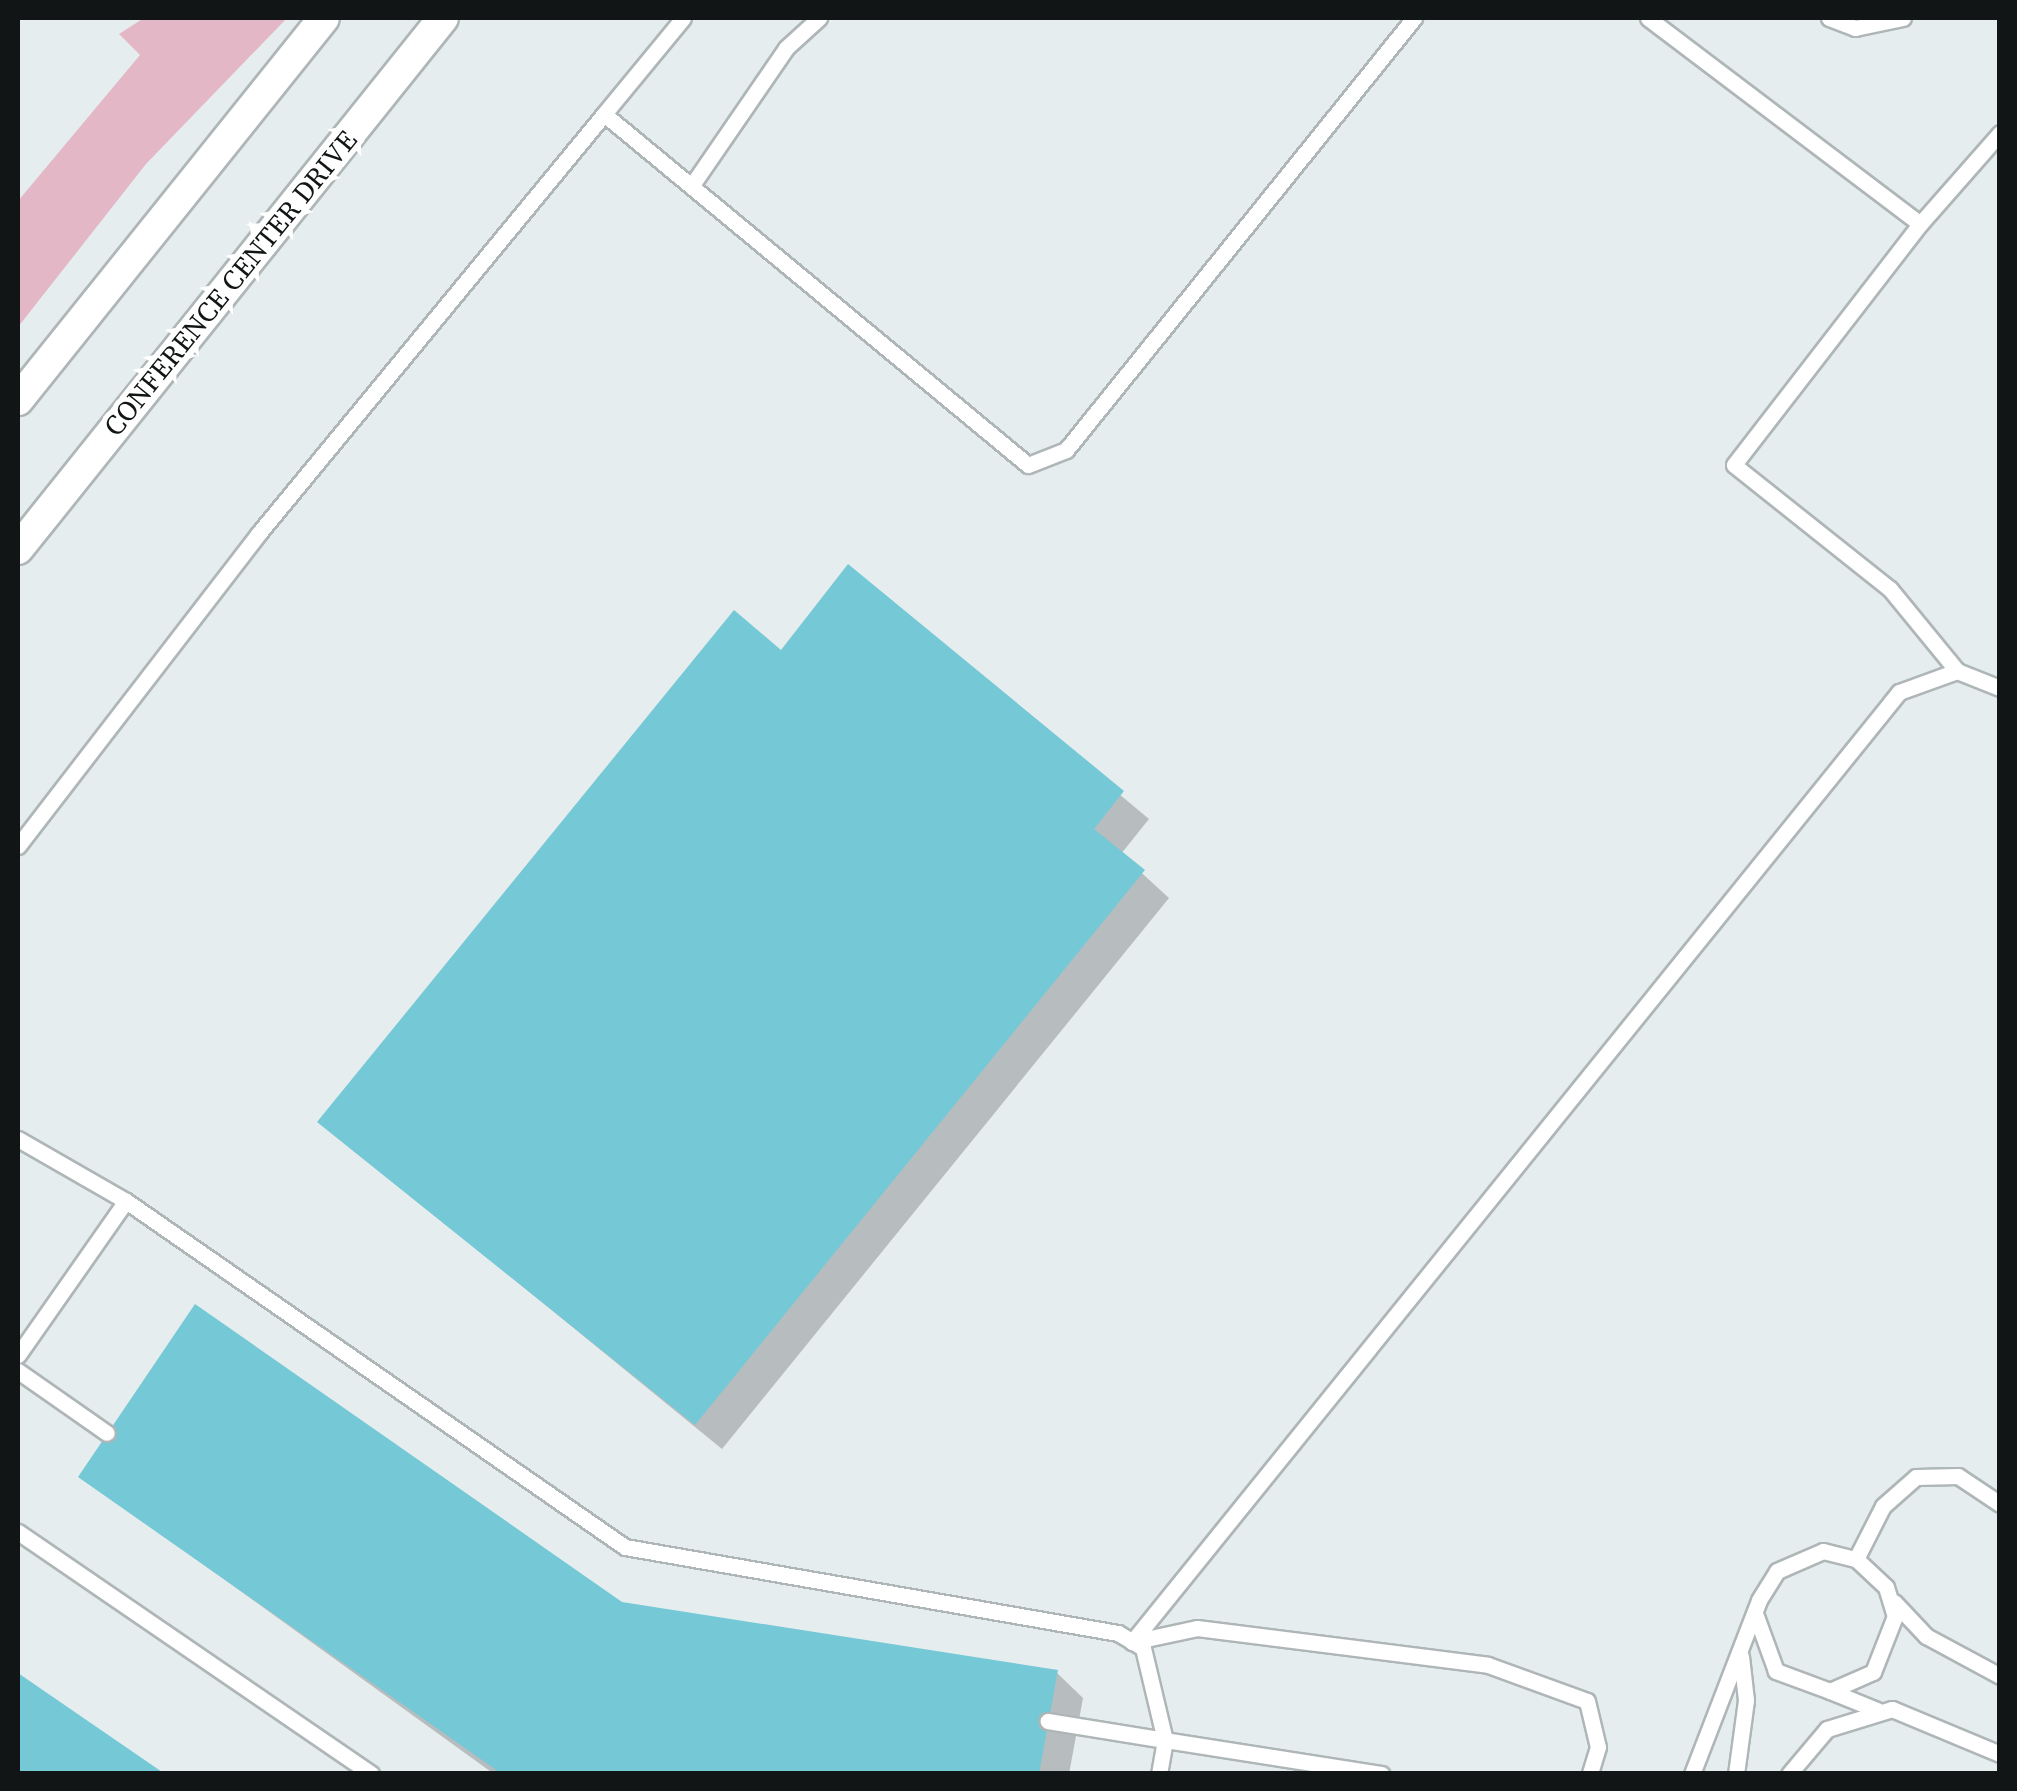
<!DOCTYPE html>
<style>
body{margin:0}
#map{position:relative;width:2017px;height:1791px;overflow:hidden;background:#e5edee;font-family:"Source Serif 4",serif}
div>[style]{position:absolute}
.green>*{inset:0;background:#e4b7c6}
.shadow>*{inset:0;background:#0003}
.building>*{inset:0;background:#75c8d6}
.roads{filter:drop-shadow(2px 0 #afb6b7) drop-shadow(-2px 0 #afb6b7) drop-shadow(0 2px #afb6b7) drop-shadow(0 -2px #afb6b7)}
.lane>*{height:15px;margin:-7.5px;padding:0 7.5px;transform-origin:7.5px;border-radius:7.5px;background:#fff}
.street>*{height:30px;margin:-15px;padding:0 15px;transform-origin:15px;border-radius:15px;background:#fff}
span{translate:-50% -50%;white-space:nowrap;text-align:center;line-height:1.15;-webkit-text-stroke:10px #fff;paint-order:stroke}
.street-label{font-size:28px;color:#121515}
.frame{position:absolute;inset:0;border:20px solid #121515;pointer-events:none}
</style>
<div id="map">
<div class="green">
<i style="clip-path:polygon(144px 18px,287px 18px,146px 164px,18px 327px,18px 201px,140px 55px,119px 34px)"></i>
</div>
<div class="shadow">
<i style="clip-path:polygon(849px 568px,1149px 819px,1121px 854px,1169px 898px,722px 1449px,321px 1122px,781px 653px)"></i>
<i style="clip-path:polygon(81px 1476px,621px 1604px,1056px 1672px,1083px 1698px,1069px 1774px,494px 1774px)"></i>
</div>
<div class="building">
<i style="clip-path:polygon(848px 564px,1124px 791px,1094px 829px,1145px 870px,695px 1425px,317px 1122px,734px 610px,781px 650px)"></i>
<i style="clip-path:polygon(195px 1304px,622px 1602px,1058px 1670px,1039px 1774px,502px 1774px,78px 1477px)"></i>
<i style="clip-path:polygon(18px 1673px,165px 1774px,18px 1774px)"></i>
</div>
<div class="roads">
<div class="lane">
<i style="left:1648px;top:18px;width:341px;rotate:37.1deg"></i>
<i style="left:1920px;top:224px;width:121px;rotate:-48.7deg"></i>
<i style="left:1829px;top:18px;width:28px;rotate:21deg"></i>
<i style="left:1855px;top:28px;width:49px;rotate:-11.8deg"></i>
<i style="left:604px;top:114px;width:124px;rotate:-50.5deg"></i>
<i style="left:692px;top:185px;width:166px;rotate:-55.5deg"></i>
<i style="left:786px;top:48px;width:45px;rotate:-42.3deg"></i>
<i style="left:1920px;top:224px;width:304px;rotate:127.7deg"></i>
<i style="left:1734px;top:465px;width:199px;rotate:38.5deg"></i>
<i style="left:1890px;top:589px;width:106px;rotate:50.7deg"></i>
<i style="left:18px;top:846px;width:395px;rotate:-52.4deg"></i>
<i style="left:259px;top:533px;width:543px;rotate:-50.53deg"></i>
<i style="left:604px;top:114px;width:550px;rotate:39.62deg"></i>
<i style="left:1028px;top:465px;width:41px;rotate:-21.5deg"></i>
<i style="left:1066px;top:450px;width:555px;rotate:-51.15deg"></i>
<i style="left:18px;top:1139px;width:125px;rotate:29.9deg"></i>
<i style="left:18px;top:1355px;width:188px;rotate:-55deg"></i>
<i style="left:126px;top:1201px;width:607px;rotate:34.74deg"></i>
<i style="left:625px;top:1547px;width:500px;rotate:9.9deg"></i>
<i style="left:1118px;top:1633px;width:29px;rotate:31deg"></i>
<i style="left:1143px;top:1648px;width:95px;rotate:76.6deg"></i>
<i style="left:1165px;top:1740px;width:119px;rotate:-170.8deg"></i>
<i style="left:18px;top:1371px;width:108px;rotate:34.9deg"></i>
<i style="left:18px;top:1532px;width:428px;rotate:34.4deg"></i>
<i style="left:1856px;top:1559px;width:59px;rotate:-63deg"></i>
<i style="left:1883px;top:1506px;width:44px;rotate:-41.3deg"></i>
<i style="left:1916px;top:1477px;width:42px;rotate:-1.4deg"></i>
<i style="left:1958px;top:1476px;width:50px;rotate:33.7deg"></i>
<i style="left:1894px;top:1602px;width:47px;rotate:46.7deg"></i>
<i style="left:1926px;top:1636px;width:84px;rotate:28.4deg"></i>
<i style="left:1132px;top:1642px;width:1221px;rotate:-51.08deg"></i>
<i style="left:1899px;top:692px;width:62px;rotate:-19.9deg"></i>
<i style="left:1957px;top:671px;width:46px;rotate:21.6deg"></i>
<i style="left:1132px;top:1642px;width:66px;rotate:-12.2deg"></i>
<i style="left:1197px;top:1628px;width:293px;rotate:7.2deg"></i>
<i style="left:1488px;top:1665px;width:105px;rotate:20deg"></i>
<i style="left:1587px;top:1701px;width:47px;rotate:76.6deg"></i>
<i style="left:1598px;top:1747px;width:28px;rotate:107deg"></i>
<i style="left:1830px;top:1691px;width:51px;rotate:22deg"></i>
<i style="left:1159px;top:1774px;width:35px;rotate:-80deg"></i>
<i style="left:1165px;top:1740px;width:219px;rotate:8.9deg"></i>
<i style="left:1692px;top:1774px;width:186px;rotate:-68.9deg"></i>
<i style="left:1759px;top:1600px;width:34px;rotate:-58deg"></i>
<i style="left:1777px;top:1571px;width:50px;rotate:-23.5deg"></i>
<i style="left:1823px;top:1551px;width:34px;rotate:14deg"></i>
<i style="left:1856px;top:1559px;width:41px;rotate:43deg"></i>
<i style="left:1886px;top:1587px;width:30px;rotate:73deg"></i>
<i style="left:1895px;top:1616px;width:60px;rotate:111.4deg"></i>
<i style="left:1873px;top:1672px;width:47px;rotate:156.2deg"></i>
<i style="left:1830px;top:1691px;width:58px;rotate:-159.7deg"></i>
<i style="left:1776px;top:1671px;width:59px;rotate:-110deg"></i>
<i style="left:1736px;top:1774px;width:75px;rotate:-82.3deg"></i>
<i style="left:1746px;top:1700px;width:44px;rotate:-96.5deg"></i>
<i style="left:1789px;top:1774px;width:59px;rotate:-49.8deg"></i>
<i style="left:1827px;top:1729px;width:68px;rotate:-17.1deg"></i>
<i style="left:1892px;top:1709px;width:117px;rotate:22.6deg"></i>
</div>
<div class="street">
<i style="left:18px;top:400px;width:489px;rotate:-51.3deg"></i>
<i style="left:18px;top:549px;width:680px;rotate:-51.33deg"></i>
</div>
</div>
<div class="street-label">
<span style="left:230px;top:283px;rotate:-51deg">CONFERENCE CENTER DRIVE</span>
</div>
<div class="frame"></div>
</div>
